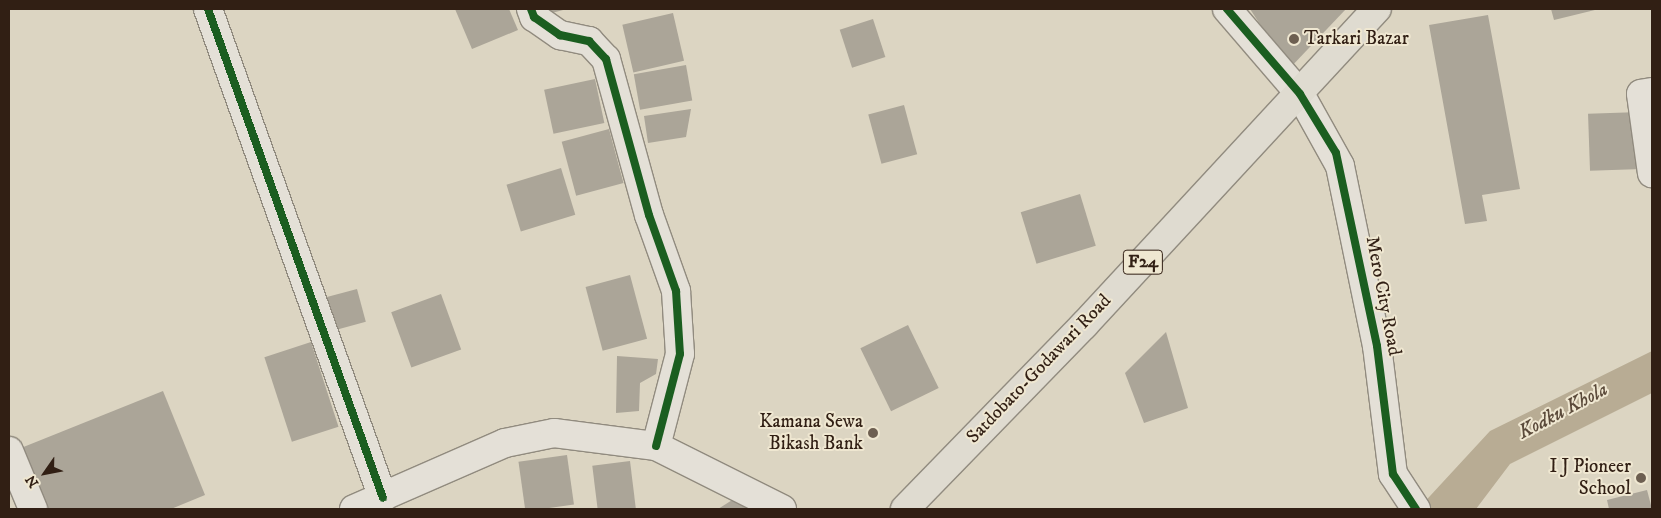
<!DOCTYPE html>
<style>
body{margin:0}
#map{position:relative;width:1661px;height:518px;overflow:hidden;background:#dcd5c2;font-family:"IM FELL DW Pica",serif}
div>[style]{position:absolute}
.water>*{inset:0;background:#b8ac94}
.building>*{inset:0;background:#aba598;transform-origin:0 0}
.roads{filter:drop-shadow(1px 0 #918b7f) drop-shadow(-1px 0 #918b7f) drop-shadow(0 1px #918b7f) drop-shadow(0 -1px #918b7f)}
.minor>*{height:28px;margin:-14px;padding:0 14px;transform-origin:14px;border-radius:14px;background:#e4e0d7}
.tertiary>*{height:28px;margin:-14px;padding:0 14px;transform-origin:14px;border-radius:14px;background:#e4e0d7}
.primary>*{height:28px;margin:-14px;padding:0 14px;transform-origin:14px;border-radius:14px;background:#dfdbd0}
.cycleway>*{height:8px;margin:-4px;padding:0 4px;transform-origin:4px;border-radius:4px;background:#1b5e20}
.dots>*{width:14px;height:14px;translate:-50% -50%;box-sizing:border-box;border:2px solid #efe7d1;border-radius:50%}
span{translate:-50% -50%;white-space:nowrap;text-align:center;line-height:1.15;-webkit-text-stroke:4px #efe7d1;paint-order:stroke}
.shield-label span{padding:1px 4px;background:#efe7d1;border:1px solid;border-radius:4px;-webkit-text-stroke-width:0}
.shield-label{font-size:18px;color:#311f14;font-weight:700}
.poi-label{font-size:19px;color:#311f14}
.left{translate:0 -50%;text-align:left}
.right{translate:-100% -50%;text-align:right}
.street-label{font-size:19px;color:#311f14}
.water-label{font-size:20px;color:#5b4a3a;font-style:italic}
.frame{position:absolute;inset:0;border:10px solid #311f14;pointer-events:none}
.north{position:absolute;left:20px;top:448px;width:50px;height:50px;-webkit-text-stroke:4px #efe7d1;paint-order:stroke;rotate:237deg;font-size:14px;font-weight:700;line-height:20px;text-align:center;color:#311f14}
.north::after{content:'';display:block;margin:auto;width:18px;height:22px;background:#311f14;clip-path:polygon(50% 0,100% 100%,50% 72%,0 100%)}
</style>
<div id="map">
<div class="water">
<i style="clip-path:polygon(1652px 351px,1652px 393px,1510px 464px,1476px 509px,1418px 509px,1490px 431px)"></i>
</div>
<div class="building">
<i style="clip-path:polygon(455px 9px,509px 9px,518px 30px,472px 49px)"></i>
<i style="clip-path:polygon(538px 9px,567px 9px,540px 16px)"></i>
<i style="clip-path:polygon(1250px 9px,1346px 9px,1289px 69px)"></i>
<i style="clip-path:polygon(1551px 9px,1599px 9px,1554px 20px)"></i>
<i style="left:673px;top:13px;width:49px;height:52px;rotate:77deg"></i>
<i style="clip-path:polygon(1488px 15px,1520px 189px,1482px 195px,1487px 221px,1465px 224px,1429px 25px)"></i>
<i style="left:873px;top:19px;width:40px;height:35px;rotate:72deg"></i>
<i style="left:686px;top:65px;width:36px;height:53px;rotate:80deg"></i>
<i style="left:595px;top:79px;width:45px;height:52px;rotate:78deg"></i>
<i style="left:904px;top:105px;width:51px;height:37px;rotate:75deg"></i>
<i style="clip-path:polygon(691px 109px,686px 137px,648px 143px,644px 116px)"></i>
<i style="left:1640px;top:112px;width:57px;height:52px;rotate:88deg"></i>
<i style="left:609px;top:129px;width:56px;height:49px;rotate:75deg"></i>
<i style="left:561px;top:168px;width:49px;height:57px;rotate:73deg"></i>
<i style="left:1080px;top:194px;width:54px;height:62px;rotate:73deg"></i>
<i style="left:630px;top:275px;width:66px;height:46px;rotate:75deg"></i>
<i style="left:357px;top:289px;width:34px;height:35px;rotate:75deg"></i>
<i style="left:441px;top:294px;width:59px;height:53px;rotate:70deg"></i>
<i style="left:908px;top:325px;width:70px;height:53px;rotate:64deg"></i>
<i style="clip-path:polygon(1166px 332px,1188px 408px,1144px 423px,1125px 373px)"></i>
<i style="left:311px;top:342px;width:89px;height:49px;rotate:72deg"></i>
<i style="clip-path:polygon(617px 356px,658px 359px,656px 374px,640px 383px,639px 411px,616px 413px)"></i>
<i style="clip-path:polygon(163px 391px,205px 495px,171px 509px,40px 509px,16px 450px)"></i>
<i style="left:567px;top:455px;width:50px;height:49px;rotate:82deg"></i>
<i style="left:630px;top:461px;width:48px;height:38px;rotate:83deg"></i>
<i style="clip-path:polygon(1647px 490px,1652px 509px,1609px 509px,1607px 500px)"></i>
<i style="clip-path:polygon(737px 497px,746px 509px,718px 509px)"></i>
</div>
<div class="roads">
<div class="minor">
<i style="left:208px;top:9px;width:519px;rotate:70.31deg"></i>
<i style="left:531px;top:9px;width:9px;rotate:69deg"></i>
<i style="left:534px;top:17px;width:32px;rotate:35deg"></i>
<i style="left:560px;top:35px;width:30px;rotate:12deg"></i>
<i style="left:589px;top:41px;width:25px;rotate:47deg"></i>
<i style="left:606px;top:59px;width:162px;rotate:74.6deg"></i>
<i style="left:649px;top:215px;width:81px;rotate:70.4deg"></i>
<i style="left:676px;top:291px;width:63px;rotate:86.4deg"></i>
<i style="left:680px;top:354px;width:95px;rotate:104.6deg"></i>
<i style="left:1652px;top:92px;width:11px;rotate:170deg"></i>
<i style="left:1641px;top:94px;width:80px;rotate:82.1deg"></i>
<i style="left:1300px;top:94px;width:82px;rotate:60.9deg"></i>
<i style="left:1340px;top:166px;width:184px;rotate:78.4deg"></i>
<i style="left:1377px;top:346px;width:129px;rotate:82.9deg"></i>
<i style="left:1393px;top:474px;width:42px;rotate:56.7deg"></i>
<i style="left:9px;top:451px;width:63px;rotate:67.5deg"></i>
<i style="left:354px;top:509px;width:165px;rotate:-23.6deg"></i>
<i style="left:505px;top:443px;width:50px;rotate:-11.5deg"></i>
<i style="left:554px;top:433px;width:103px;rotate:7.3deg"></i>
<i style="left:656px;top:446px;width:141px;rotate:26.6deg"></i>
</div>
<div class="tertiary">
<i style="left:1227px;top:9px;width:112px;rotate:49.3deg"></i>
</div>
<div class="primary">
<i style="left:905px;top:509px;width:257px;rotate:-45.8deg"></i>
<i style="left:1084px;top:325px;width:431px;rotate:-47.2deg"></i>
</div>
</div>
<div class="cycleway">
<i style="left:208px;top:9px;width:519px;rotate:70.31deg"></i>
<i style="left:531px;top:9px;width:9px;rotate:69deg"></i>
<i style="left:534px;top:17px;width:32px;rotate:35deg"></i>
<i style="left:560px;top:35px;width:30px;rotate:12deg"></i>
<i style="left:589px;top:41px;width:25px;rotate:47deg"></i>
<i style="left:606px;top:59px;width:162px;rotate:74.6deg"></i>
<i style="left:649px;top:215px;width:81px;rotate:70.4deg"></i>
<i style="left:676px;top:291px;width:63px;rotate:86.4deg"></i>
<i style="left:680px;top:354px;width:95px;rotate:104.6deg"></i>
<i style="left:1227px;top:9px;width:112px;rotate:49.3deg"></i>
<i style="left:1300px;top:94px;width:69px;rotate:58.6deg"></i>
<i style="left:1336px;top:153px;width:197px;rotate:78deg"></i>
<i style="left:1377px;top:346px;width:129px;rotate:82.9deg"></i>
<i style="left:1393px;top:474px;width:42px;rotate:56.7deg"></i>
</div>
<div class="dots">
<i style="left:1294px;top:39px;background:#6d5f51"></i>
<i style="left:873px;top:433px;background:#6d5f51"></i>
<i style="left:1641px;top:478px;background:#6d5f51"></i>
</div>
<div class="shield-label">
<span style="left:1143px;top:262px">F24</span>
</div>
<div class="poi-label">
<span class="left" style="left:1304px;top:39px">Tarkari Bazar</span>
<span class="right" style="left:863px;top:433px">Kamana Sewa<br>Bikash Bank</span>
<span class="right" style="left:1631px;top:478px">I J Pioneer<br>School</span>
</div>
<div class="street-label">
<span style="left:1383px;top:296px;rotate:79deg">Mero City Road</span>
<span style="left:1039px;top:369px;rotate:-46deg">Satdobato-Godawari Road</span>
</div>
<div class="water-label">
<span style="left:1563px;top:411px;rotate:-28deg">Kodku Khola</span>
</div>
<div class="frame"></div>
<div class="north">N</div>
</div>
